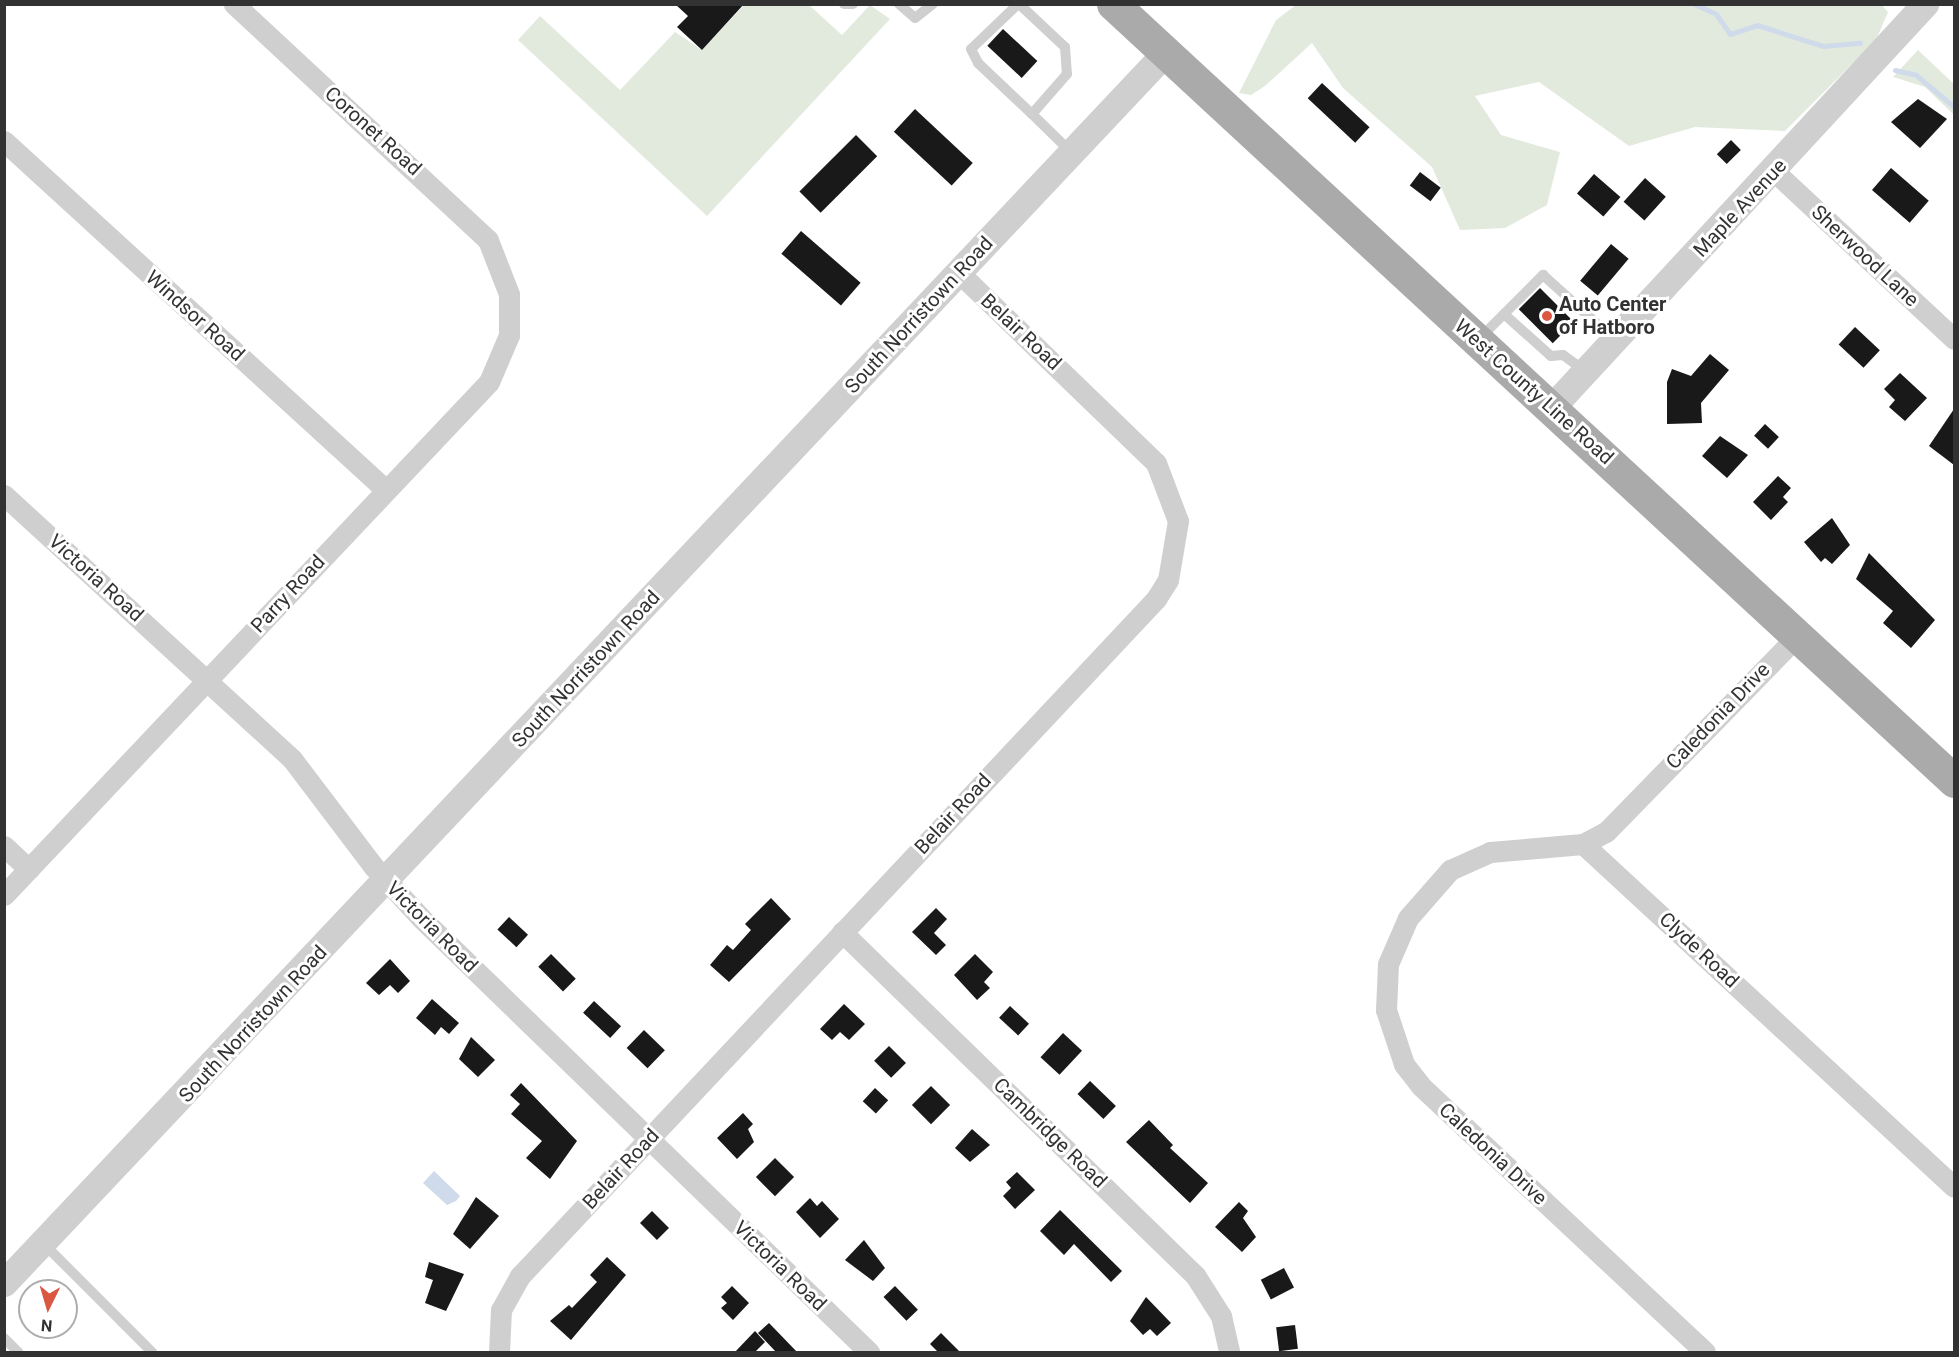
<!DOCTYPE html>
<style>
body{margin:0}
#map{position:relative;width:1959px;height:1357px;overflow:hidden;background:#fff;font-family:Roboto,sans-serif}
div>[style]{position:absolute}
.green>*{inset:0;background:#e2eade}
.water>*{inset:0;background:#cfdaeb}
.stream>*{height:5px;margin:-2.5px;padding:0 2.5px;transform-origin:2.5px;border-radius:2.5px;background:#cfdaeb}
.building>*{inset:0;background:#191919;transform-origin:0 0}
.service>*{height:10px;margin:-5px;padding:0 5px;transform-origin:5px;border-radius:5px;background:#cfcfcf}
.minor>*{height:21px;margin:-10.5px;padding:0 10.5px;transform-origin:10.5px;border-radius:10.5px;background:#cfcfcf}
.tertiary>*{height:27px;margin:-13.5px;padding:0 13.5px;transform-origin:13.5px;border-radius:13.5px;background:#cfcfcf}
.primary>*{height:33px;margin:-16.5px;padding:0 16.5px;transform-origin:16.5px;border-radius:16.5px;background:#aaa}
.dots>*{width:16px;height:16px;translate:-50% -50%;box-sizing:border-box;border:3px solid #fff;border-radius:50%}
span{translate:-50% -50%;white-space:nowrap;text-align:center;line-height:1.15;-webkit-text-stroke:6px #fff;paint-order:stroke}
.street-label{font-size:20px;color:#323232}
.poi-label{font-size:20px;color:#323232;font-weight:700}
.left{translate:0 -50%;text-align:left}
.frame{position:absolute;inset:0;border:6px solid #323232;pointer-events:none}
.north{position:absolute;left:18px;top:1279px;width:60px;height:60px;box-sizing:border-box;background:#fff;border:2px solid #adadad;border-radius:50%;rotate:185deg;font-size:16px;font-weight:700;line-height:24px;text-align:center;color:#323232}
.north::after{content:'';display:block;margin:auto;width:21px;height:27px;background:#da5842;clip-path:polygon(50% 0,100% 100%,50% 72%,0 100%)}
</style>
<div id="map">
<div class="green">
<i style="clip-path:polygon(1881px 4px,1888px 12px,1876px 40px,1785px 131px,1695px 127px,1629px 146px,1539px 82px,1475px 96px,1501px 135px,1560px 152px,1547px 205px,1505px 228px,1460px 230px,1432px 167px,1343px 88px,1312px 43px,1265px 86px,1251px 95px,1239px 93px,1276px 20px,1296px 5px)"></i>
<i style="clip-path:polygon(744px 5px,809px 5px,842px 35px,870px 5px,890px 19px,707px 216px,518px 40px,540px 16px,620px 90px,675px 32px,702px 50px)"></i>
<i style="clip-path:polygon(1918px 50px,1954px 84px,1954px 115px,1925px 87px,1893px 77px)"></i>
</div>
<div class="water">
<i style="clip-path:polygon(434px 1171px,460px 1196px,456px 1201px,447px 1205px,423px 1183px)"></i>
</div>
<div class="stream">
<i style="left:1694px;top:4px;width:24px;rotate:24deg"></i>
<i style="left:1716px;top:14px;width:24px;rotate:55deg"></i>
<i style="left:1730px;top:34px;width:28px;rotate:-18deg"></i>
<i style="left:1757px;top:25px;width:69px;rotate:17.7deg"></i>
<i style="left:1823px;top:46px;width:37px;rotate:-5deg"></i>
<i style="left:1895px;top:70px;width:22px;rotate:13deg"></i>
<i style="left:1916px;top:75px;width:50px;rotate:40.1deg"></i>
</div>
<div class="building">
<i style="clip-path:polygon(675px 4px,744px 4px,702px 50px,677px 27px,688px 16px)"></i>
<i style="left:1003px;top:29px;width:47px;height:23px;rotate:43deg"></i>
<i style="left:1322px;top:83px;width:65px;height:21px;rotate:43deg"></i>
<i style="clip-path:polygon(1918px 99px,1947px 119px,1920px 148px,1891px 122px)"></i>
<i style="left:915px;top:109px;width:79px;height:31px;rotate:43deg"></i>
<i style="left:856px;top:135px;width:30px;height:80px;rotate:45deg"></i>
<i style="left:1731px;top:140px;width:14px;height:20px;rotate:45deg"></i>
<i style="left:1891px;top:168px;width:50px;height:29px;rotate:41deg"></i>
<i style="left:1420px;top:172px;width:26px;height:17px;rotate:37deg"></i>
<i style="left:1594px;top:174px;width:35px;height:26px;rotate:41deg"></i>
<i style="left:1645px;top:178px;width:28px;height:32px;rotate:42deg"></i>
<i style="left:801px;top:231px;width:79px;height:30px;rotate:41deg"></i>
<i style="left:1611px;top:244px;width:23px;height:48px;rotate:40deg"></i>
<i style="left:1540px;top:288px;width:48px;height:30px;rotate:45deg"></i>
<i style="left:1855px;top:327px;width:34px;height:24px;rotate:43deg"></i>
<i style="clip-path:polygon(1710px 354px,1729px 370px,1701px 403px,1702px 423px,1667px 424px,1667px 382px,1672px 369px,1691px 376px)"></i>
<i style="clip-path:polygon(1900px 373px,1927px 398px,1905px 421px,1889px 407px,1895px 400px,1884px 389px)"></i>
<i style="clip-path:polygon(1954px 409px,1954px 465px,1929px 446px)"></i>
<i style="left:1765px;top:424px;width:19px;height:16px;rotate:43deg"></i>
<i style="clip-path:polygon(1720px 436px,1748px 455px,1727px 478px,1702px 456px)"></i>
<i style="clip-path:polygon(1778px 476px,1791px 488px,1783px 497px,1788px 502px,1771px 520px,1753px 502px)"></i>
<i style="clip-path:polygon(1832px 518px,1850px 545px,1832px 564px,1825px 558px,1821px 562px,1804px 542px)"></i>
<i style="clip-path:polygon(1869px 553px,1935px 620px,1911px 648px,1883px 623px,1893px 611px,1856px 579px)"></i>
<i style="clip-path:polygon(771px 898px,791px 919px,729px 982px,710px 965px,727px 945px,733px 950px,751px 930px,745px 924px)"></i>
<i style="clip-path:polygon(936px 908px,947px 919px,934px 933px,946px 945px,936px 955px,912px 932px)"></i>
<i style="left:509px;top:917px;width:26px;height:17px;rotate:43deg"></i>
<i style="left:551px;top:954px;width:35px;height:18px;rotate:45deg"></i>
<i style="clip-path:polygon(975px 954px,993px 972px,984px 982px,990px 988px,977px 1000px,954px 975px)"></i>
<i style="clip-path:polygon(390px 959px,410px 981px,398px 993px,390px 985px,379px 995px,366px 983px)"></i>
<i style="clip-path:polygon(432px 999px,459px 1023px,449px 1034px,441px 1027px,435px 1035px,416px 1018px)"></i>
<i style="left:594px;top:1001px;width:37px;height:16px;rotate:43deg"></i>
<i style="clip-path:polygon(844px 1004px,865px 1024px,849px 1040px,840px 1032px,832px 1040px,820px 1029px)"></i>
<i style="left:1010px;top:1006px;width:26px;height:16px;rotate:43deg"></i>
<i style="left:644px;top:1030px;width:29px;height:25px;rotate:44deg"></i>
<i style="left:1063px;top:1033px;width:26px;height:33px;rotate:43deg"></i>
<i style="clip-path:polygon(471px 1037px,495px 1060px,478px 1077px,459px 1059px)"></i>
<i style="left:889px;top:1046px;width:24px;height:21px;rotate:45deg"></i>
<i style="left:1090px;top:1081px;width:36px;height:18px;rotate:44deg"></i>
<i style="clip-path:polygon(521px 1083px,577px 1141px,550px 1179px,526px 1158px,542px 1141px,511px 1114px,520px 1104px,510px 1095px)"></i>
<i style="left:931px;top:1086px;width:27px;height:27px;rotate:45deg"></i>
<i style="left:875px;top:1088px;width:18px;height:18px;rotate:43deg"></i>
<i style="clip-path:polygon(743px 1113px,753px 1124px,748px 1129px,754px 1142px,737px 1159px,717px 1138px)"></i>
<i style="clip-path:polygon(1149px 1120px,1173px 1145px,1170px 1148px,1208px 1183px,1190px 1203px,1126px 1142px)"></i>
<i style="clip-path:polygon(972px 1129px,990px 1145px,970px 1162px,955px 1148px)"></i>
<i style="left:775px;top:1158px;width:27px;height:27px;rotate:45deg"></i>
<i style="clip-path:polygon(1017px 1172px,1035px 1190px,1015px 1209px,1003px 1196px,1011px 1188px,1006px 1182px)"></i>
<i style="clip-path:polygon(476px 1197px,499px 1216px,470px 1249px,453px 1234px)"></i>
<i style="clip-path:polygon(810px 1198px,817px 1206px,822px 1201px,839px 1219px,820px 1238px,796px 1212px)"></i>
<i style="clip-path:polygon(1239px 1202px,1248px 1211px,1243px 1218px,1256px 1237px,1242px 1252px,1215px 1227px)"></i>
<i style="clip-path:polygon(1060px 1210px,1122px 1271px,1111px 1282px,1074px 1244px,1064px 1255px,1040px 1231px)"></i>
<i style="left:652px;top:1211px;width:24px;height:17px;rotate:45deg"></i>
<i style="clip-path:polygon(864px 1240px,885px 1268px,873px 1281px,845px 1260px)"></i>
<i style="clip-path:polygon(607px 1257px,626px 1275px,571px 1340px,550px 1321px,569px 1305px,572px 1308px,597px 1282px,590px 1275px)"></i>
<i style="clip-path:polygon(429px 1262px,464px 1274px,446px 1311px,425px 1303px,433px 1280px,425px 1277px)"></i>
<i style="left:1284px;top:1268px;width:22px;height:26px;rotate:63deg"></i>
<i style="clip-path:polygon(732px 1286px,749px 1303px,733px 1320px,721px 1308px,727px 1303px,721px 1297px)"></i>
<i style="left:895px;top:1286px;width:33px;height:16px;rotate:46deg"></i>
<i style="clip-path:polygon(1146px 1297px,1171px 1323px,1157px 1336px,1150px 1329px,1143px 1335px,1130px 1321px)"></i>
<i style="clip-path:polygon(769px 1323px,798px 1353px,777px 1353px,758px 1333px)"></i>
<i style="left:1295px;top:1325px;width:24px;height:19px;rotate:83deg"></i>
<i style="clip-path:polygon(755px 1331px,765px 1342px,754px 1353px,734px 1353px)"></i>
<i style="clip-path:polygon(941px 1333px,961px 1353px,939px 1353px,930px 1344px)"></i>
</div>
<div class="service">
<i style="left:844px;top:4px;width:9px"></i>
<i style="left:899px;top:4px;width:21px;rotate:41deg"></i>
<i style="left:915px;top:18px;width:23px;rotate:-38deg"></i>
<i style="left:1018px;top:4px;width:65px;rotate:136.2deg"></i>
<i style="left:971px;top:49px;width:16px;rotate:63deg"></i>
<i style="left:978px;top:63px;width:74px;rotate:43.4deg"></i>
<i style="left:1019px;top:4px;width:63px;rotate:43.1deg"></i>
<i style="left:1065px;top:47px;width:27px;rotate:86deg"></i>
<i style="left:1067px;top:74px;width:53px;rotate:131.2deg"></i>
<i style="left:1032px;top:114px;width:56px;rotate:44.3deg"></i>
<i style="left:1504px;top:314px;width:63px;rotate:41.8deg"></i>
<i style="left:1551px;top:356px;width:12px;rotate:-5deg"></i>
<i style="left:1563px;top:355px;width:27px;rotate:36deg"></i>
<i style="left:1479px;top:339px;width:91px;rotate:-45deg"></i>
<i style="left:1543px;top:275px;width:97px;rotate:42.1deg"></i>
<i style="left:44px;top:1244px;width:153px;rotate:45deg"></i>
<i style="left:4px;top:1338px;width:20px;rotate:45deg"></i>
</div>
<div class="minor">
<i style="left:4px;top:141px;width:517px;rotate:42.42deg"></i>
<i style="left:1775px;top:172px;width:245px;rotate:43deg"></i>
<i style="left:4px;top:495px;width:391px;rotate:42.5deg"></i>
<i style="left:292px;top:759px;width:136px;rotate:52.8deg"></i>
<i style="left:374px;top:867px;width:69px;rotate:47.3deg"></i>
<i style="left:421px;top:918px;width:624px;rotate:44.09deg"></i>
<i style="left:1583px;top:844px;width:26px;rotate:-28deg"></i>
<i style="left:1606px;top:832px;width:277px;rotate:-45.7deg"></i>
<i style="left:4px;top:846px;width:34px;rotate:43deg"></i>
<i style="left:4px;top:895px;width:706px;rotate:-46.61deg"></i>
<i style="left:489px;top:382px;width:51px;rotate:-66.9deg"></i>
<i style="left:509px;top:335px;width:41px;rotate:-90deg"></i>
<i style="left:509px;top:294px;width:58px;rotate:-111.3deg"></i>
<i style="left:488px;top:240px;width:347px;rotate:-137.1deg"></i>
<i style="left:842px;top:932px;width:492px;rotate:44.2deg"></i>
<i style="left:1195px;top:1275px;width:49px;rotate:57.6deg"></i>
<i style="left:1221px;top:1316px;width:37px;rotate:77deg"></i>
<i style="left:499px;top:1352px;width:42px;rotate:-87.3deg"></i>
<i style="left:501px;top:1310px;width:39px;rotate:-61deg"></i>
<i style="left:520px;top:1276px;width:929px;rotate:-46.79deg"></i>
<i style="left:1156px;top:599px;width:22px;rotate:-58deg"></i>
<i style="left:1168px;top:580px;width:60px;rotate:-80.4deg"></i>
<i style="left:1178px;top:521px;width:62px;rotate:-110.8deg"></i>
<i style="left:1156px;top:463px;width:274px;rotate:-136deg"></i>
<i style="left:1705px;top:1352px;width:389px;rotate:-136.9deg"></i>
<i style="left:1421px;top:1086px;width:28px;rotate:-128deg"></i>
<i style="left:1404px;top:1064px;width:57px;rotate:-108.4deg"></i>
<i style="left:1386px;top:1010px;width:46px;rotate:-87.5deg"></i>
<i style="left:1388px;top:964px;width:50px;rotate:-66.5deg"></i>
<i style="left:1408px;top:918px;width:64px;rotate:-48.8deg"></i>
<i style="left:1450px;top:870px;width:44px;rotate:-24.2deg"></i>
<i style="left:1490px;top:852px;width:93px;rotate:-4.9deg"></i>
<i style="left:1583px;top:844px;width:505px;rotate:42.75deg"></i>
</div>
<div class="tertiary">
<i style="left:1551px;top:408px;width:551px;rotate:-47.21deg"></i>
<i style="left:4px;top:1283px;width:1691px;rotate:-46.65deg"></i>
</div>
<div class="primary">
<i style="left:1113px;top:4px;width:1145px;rotate:42.73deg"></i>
</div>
<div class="dots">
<i style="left:1547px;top:316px;background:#da5842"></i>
</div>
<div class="street-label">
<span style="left:373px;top:131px;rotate:42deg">Coronet Road</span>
<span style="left:1740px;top:208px;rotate:-47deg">Maple Avenue</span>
<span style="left:1865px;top:256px;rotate:43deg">Sherwood Lane</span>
<span style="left:919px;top:315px;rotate:-47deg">South Norristown Road</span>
<span style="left:195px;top:316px;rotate:42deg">Windsor Road</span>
<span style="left:1021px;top:332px;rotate:43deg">Belair Road</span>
<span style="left:1534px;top:392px;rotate:42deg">West County Line Road</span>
<span style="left:96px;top:578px;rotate:42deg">Victoria Road</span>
<span style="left:288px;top:594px;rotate:-47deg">Parry Road</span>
<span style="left:586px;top:669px;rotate:-47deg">South Norristown Road</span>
<span style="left:1718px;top:716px;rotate:-46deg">Caledonia Drive</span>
<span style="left:953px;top:814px;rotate:-47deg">Belair Road</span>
<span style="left:432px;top:927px;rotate:45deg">Victoria Road</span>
<span style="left:1699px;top:950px;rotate:43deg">Clyde Road</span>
<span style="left:253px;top:1024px;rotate:-47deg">South Norristown Road</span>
<span style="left:1050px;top:1133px;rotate:44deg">Cambridge Road</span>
<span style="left:1493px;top:1154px;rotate:43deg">Caledonia Drive</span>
<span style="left:621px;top:1169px;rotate:-47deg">Belair Road</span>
<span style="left:780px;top:1266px;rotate:44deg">Victoria Road</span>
</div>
<div class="poi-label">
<span class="left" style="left:1559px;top:316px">Auto Center<br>of Hatboro</span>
</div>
<div class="frame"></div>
<div class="north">N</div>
</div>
